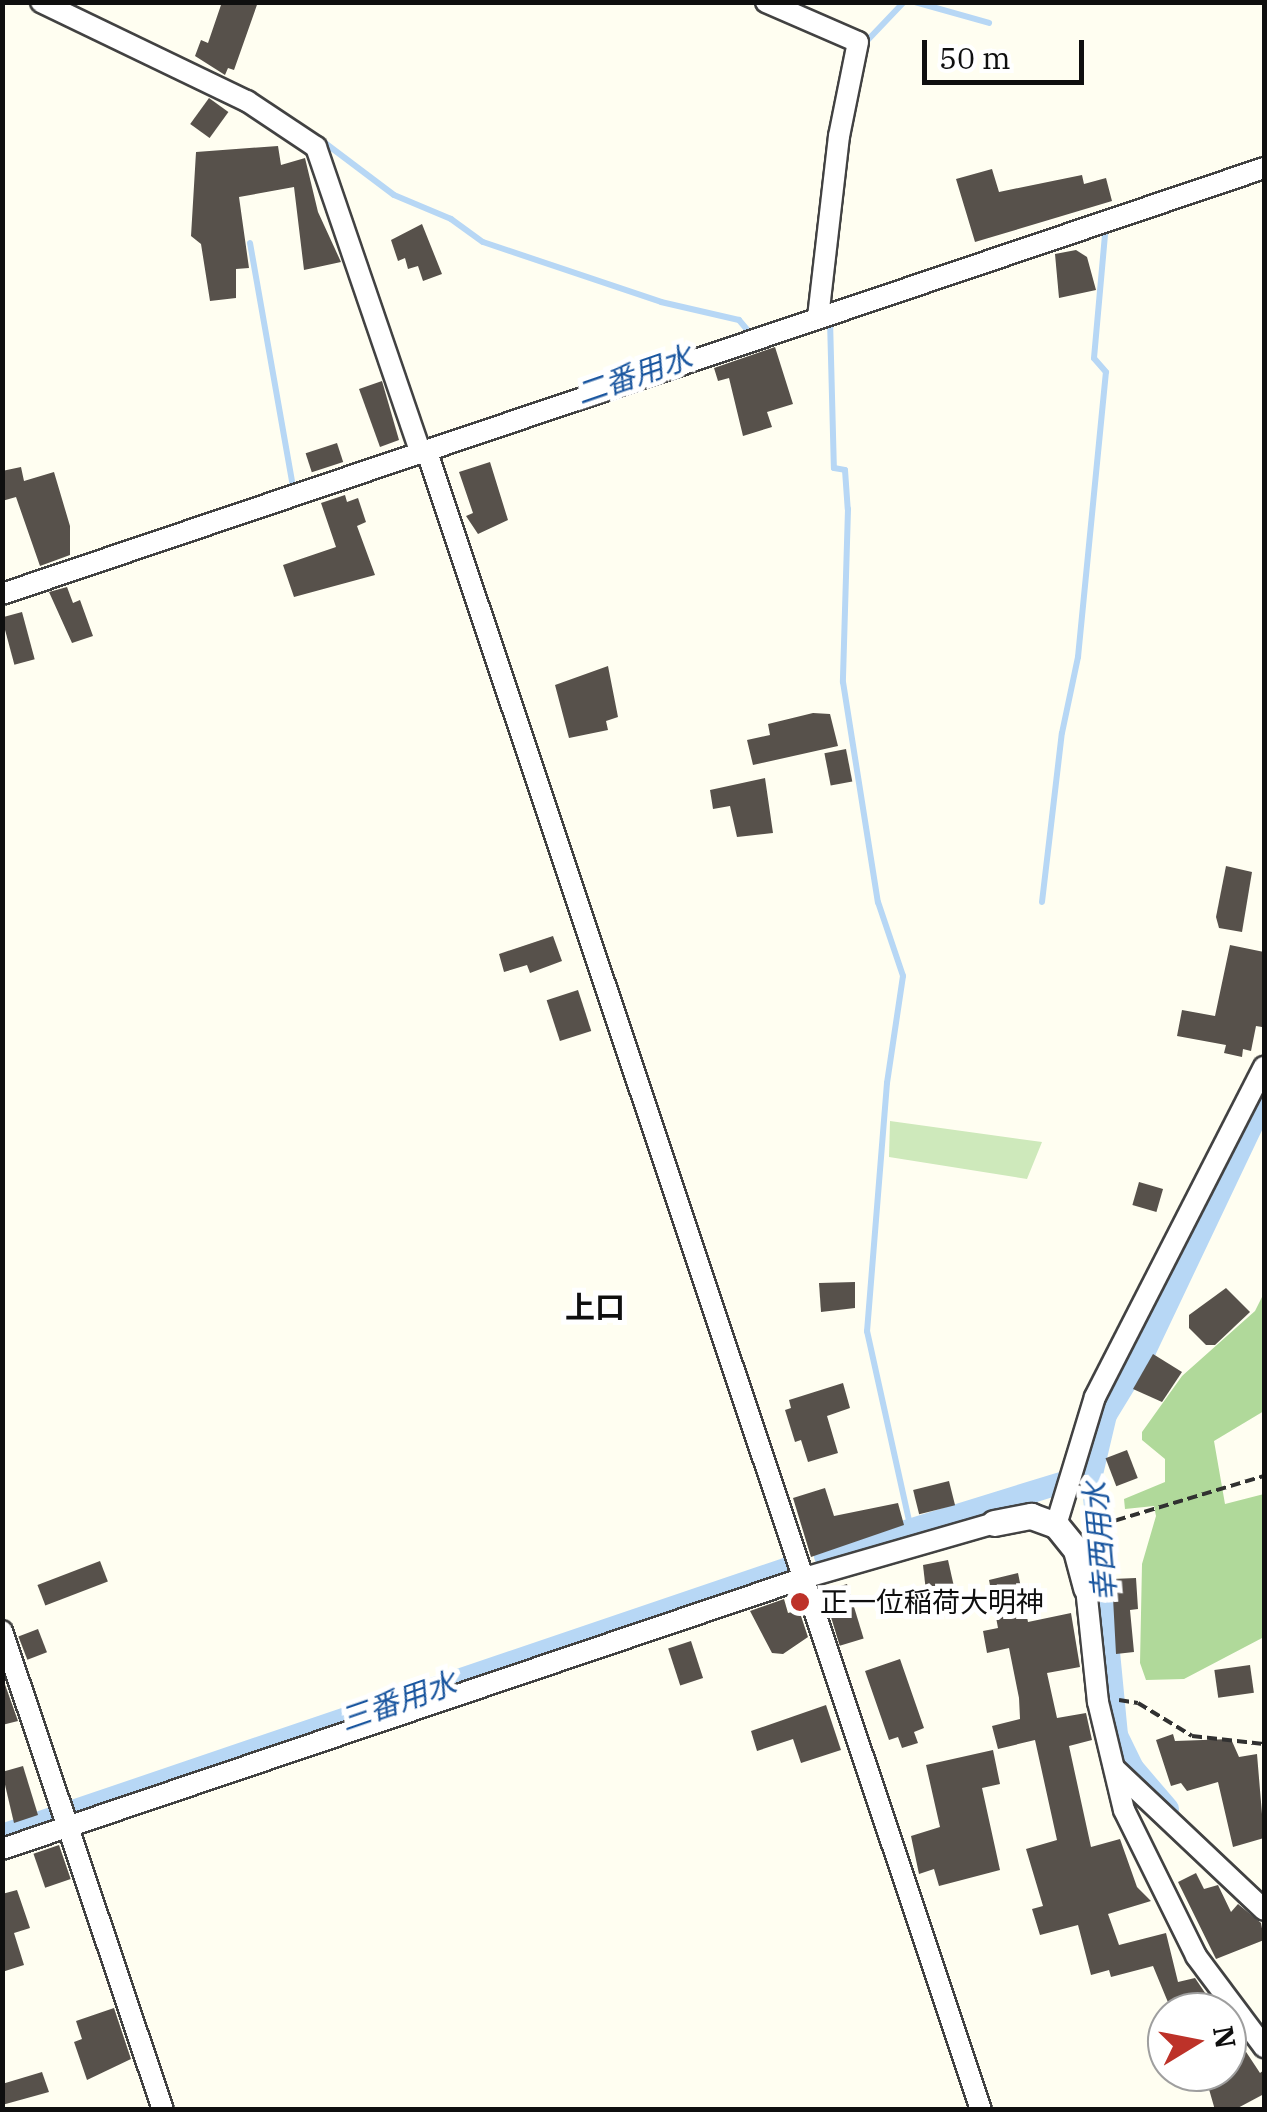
<!DOCTYPE html>
<meta charset="utf-8">
<style>
body{margin:0}
#map{position:relative;width:1267px;height:2112px;overflow:hidden;background:#fffef1;font-family:"IBM Plex Serif","Noto Sans JP",serif}
div>[style]{position:absolute}
.green>*{inset:0;background:#cee9bb}
.forest>*{inset:0;background:#b0d99a}
.stream>*{height:6px;margin:-3px;padding:0 3px;transform-origin:3px;border-radius:3px;background:#b7d7f5}
.canal>*{height:22px;margin:-11px;padding:0 11px;transform-origin:11px;border-radius:11px;background:#b7d7f5}
.building>*{inset:0;background:#57514b;transform-origin:0 0}
.path>*{height:4px;margin-top:-2px;transform-origin:0;background:repeating-linear-gradient(90deg,#313131 0 10px,transparent 0 15px)}
.roads{filter:drop-shadow(2px 0 #424242) drop-shadow(-2px 0 #424242) drop-shadow(0 2px #424242) drop-shadow(0 -2px #424242)}
.minor>*{height:20px;margin:-10px;padding:0 10px;transform-origin:10px;border-radius:10px;background:#fff}
.tertiary>*{height:25px;margin:-12.5px;padding:0 12.5px;transform-origin:12.5px;border-radius:12.5px;background:#fff}
.dots>*{width:28px;height:28px;translate:-50% -50%;box-sizing:border-box;border:5px solid #fff;border-radius:50%}
span{translate:-50% -50%;white-space:nowrap;text-align:center;line-height:1.15;-webkit-text-stroke:10px #fff;paint-order:stroke}
.poi-label{font-size:28px;color:#0f0f0f}
.left{translate:0 -50%;text-align:left}
.water-label{font-size:30px;color:#1a569f;font-style:italic}
.neighbourhood-label{font-size:30px;color:#0f0f0f;font-weight:700}
.frame{position:absolute;inset:0;border:5px solid #0f0f0f;pointer-events:none}
.north{position:absolute;left:1147px;top:1992px;width:100px;height:100px;box-sizing:border-box;background:#fff;border:2px solid #9f9f9f;border-radius:50%;rotate:80deg;font-size:28px;font-weight:700;line-height:40px;text-align:center;color:#0f0f0f}
.north::after{content:'';display:block;margin:auto;width:35px;height:45px;background:#bd3229;clip-path:polygon(50% 0,100% 100%,50% 72%,0 100%)}
.scale{position:absolute;left:922px;top:40px;width:162px;height:45px;box-sizing:border-box;border:5px solid #0f0f0f;border-top:0;padding-left:12px;font-size:30px;line-height:35px;white-space:nowrap;color:#0f0f0f;-webkit-text-stroke:8px #fff;paint-order:stroke}
</style>
<div id="map">
<div class="green">
<i style="clip-path:polygon(890px 1121px,1042px 1142px,1027px 1179px,889px 1157px)"></i>
</div>
<div class="forest">
<i style="clip-path:polygon(1264px 1293px,1264px 1411px,1214px 1441px,1225px 1504px,1264px 1494px,1264px 1637px,1184px 1679px,1146px 1680px,1140px 1663px,1142px 1564px,1156px 1516px,1154px 1506px,1125px 1509px,1124px 1499px,1165px 1482px,1165px 1459px,1142px 1440px,1142px 1432px,1182px 1376px,1255px 1311px)"></i>
</div>
<div class="stream">
<i style="left:915px;top:2px;width:77px;rotate:15.8deg"></i>
<i style="left:863px;top:45px;width:59px;rotate:-46.4deg"></i>
<i style="left:321px;top:140px;width:91px;rotate:37deg"></i>
<i style="left:394px;top:195px;width:62px;rotate:22.8deg"></i>
<i style="left:451px;top:219px;width:39px;rotate:36deg"></i>
<i style="left:483px;top:242px;width:188px;rotate:18.6deg"></i>
<i style="left:661px;top:302px;width:80px;rotate:13deg"></i>
<i style="left:739px;top:320px;width:17px;rotate:50deg"></i>
<i style="left:250px;top:243px;width:249px;rotate:80deg"></i>
<i style="left:830px;top:320px;width:148px;rotate:88.5deg"></i>
<i style="left:834px;top:468px;width:11px;rotate:10deg"></i>
<i style="left:845px;top:470px;width:39px;rotate:86deg"></i>
<i style="left:848px;top:509px;width:173px;rotate:91.7deg"></i>
<i style="left:843px;top:682px;width:223px;rotate:81deg"></i>
<i style="left:878px;top:902px;width:78px;rotate:71.3deg"></i>
<i style="left:903px;top:976px;width:108px;rotate:98.5deg"></i>
<i style="left:887px;top:1083px;width:249px;rotate:94.6deg"></i>
<i style="left:867px;top:1331px;width:203px;rotate:77.5deg"></i>
<i style="left:1042px;top:902px;width:170px;rotate:-83.3deg"></i>
<i style="left:1062px;top:733px;width:78px;rotate:-78.1deg"></i>
<i style="left:1078px;top:657px;width:286px;rotate:-84.4deg"></i>
<i style="left:1106px;top:372px;width:18px;rotate:-131deg"></i>
<i style="left:1094px;top:358px;width:124px;rotate:-84.9deg"></i>
</div>
<div class="canal">
<i style="left:825px;top:1556px;width:254px;rotate:-17.2deg"></i>
<i style="left:1168px;top:1809px;width:54px;rotate:-130.5deg"></i>
<i style="left:1133px;top:1768px;width:37px;rotate:-116deg"></i>
<i style="left:1117px;top:1735px;width:262px;rotate:-95.5deg"></i>
<i style="left:1092px;top:1474px;width:61px;rotate:-76.7deg"></i>
<i style="left:1106px;top:1415px;width:75px;rotate:-58.6deg"></i>
<i style="left:1145px;top:1351px;width:278px;rotate:-64.6deg"></i>
<i style="left:2px;top:1835px;width:836px;rotate:-18.76deg"></i>
</div>
<div class="building">
<i style="clip-path:polygon(222px 2px,258px 2px,234px 70px,228px 68px,225px 75px,195px 56px,201px 40px,208px 43px)"></i>
<i style="left:209px;top:98px;width:24px;height:32px;rotate:36deg"></i>
<i style="clip-path:polygon(278px 146px,281px 165px,305px 158px,318px 212px,341px 262px,304px 270px,294px 187px,239px 197px,249px 268px,236px 269px,236px 298px,210px 301px,201px 244px,191px 236px,196px 152px)"></i>
<i style="clip-path:polygon(992px 169px,999px 192px,1082px 175px,1084px 184px,1106px 178px,1112px 201px,975px 242px,956px 179px)"></i>
<i style="clip-path:polygon(422px 224px,442px 274px,423px 281px,418px 266px,408px 269px,405px 258px,398px 261px,391px 240px)"></i>
<i style="clip-path:polygon(1076px 250px,1087px 257px,1096px 290px,1059px 298px,1055px 254px)"></i>
<i style="clip-path:polygon(775px 347px,793px 404px,767px 412px,772px 427px,743px 436px,729px 378px,718px 381px,714px 368px)"></i>
<i style="clip-path:polygon(382px 381px,399px 440px,380px 447px,359px 389px)"></i>
<i style="left:337px;top:443px;width:20px;height:33px;rotate:72deg"></i>
<i style="clip-path:polygon(490px 462px,508px 520px,478px 534px,466px 516px,473px 513px,459px 472px)"></i>
<i style="clip-path:polygon(21px 467px,24px 481px,54px 472px,70px 526px,70px 555px,40px 566px,16px 497px,2px 501px,2px 471px)"></i>
<i style="clip-path:polygon(345px 495px,347px 502px,358px 498px,366px 522px,357px 526px,375px 575px,294px 597px,283px 565px,336px 547px,321px 503px)"></i>
<i style="clip-path:polygon(67px 587px,73px 603px,80px 600px,93px 636px,72px 643px,49px 592px)"></i>
<i style="left:22px;top:612px;width:49px;height:21px;rotate:75deg"></i>
<i style="clip-path:polygon(608px 666px,618px 717px,606px 721px,608px 730px,569px 738px,555px 685px)"></i>
<i style="clip-path:polygon(813px 713px,830px 714px,838px 746px,753px 765px,747px 740px,770px 735px,768px 724px)"></i>
<i style="left:846px;top:749px;width:33px;height:22px;rotate:79deg"></i>
<i style="clip-path:polygon(765px 778px,773px 833px,737px 837px,730px 806px,713px 809px,710px 790px)"></i>
<i style="clip-path:polygon(1226px 866px,1252px 872px,1242px 932px,1219px 928px,1216px 917px)"></i>
<i style="clip-path:polygon(553px 936px,562px 961px,530px 973px,527px 965px,504px 972px,499px 954px)"></i>
<i style="clip-path:polygon(1230px 945px,1264px 952px,1262px 1027px,1256px 1026px,1251px 1051px,1243px 1049px,1242px 1057px,1224px 1053px,1226px 1045px,1177px 1036px,1182px 1010px,1215px 1016px)"></i>
<i style="left:578px;top:990px;width:43px;height:33px;rotate:72deg"></i>
<i style="left:1139px;top:1182px;width:25px;height:24px;rotate:16deg"></i>
<i style="clip-path:polygon(855px 1282px,855px 1308px,821px 1312px,819px 1283px)"></i>
<i style="clip-path:polygon(1226px 1288px,1250px 1312px,1215px 1345px,1206px 1345px,1189px 1328px,1189px 1315px)"></i>
<i style="clip-path:polygon(1153px 1354px,1182px 1372px,1162px 1402px,1133px 1389px)"></i>
<i style="clip-path:polygon(843px 1383px,850px 1408px,827px 1416px,838px 1453px,808px 1462px,801px 1440px,795px 1442px,785px 1410px,791px 1408px,789px 1400px)"></i>
<i style="left:1127px;top:1450px;width:30px;height:23px;rotate:69deg"></i>
<i style="left:949px;top:1481px;width:25px;height:37px;rotate:76deg"></i>
<i style="clip-path:polygon(825px 1488px,834px 1516px,898px 1503px,904px 1525px,811px 1557px,793px 1498px)"></i>
<i style="clip-path:polygon(948px 1560px,959px 1609px,929px 1618px,923px 1565px)"></i>
<i style="left:100px;top:1561px;width:22px;height:67px;rotate:69deg"></i>
<i style="clip-path:polygon(1018px 1573px,1028px 1622px,1071px 1613px,1080px 1667px,1047px 1673px,1057px 1718px,1086px 1713px,1092px 1740px,1069px 1746px,1091px 1847px,1120px 1839px,1137px 1887px,1151px 1901px,1108px 1914px,1119px 1945px,1166px 1933px,1178px 1982px,1195px 1978px,1218px 2012px,1172px 2012px,1153px 1966px,1111px 1977px,1109px 1970px,1091px 1975px,1078px 1925px,1040px 1935px,1032px 1909px,1043px 1906px,1026px 1849px,1057px 1840px,1035px 1740px,998px 1749px,992px 1726px,1020px 1719px,1019px 1698px,1009px 1648px,987px 1653px,983px 1631px,998px 1628px,989px 1580px)"></i>
<i style="clip-path:polygon(1136px 1578px,1138px 1609px,1130px 1610px,1134px 1652px,1116px 1654px,1112px 1579px)"></i>
<i style="left:847px;top:1584px;width:57px;height:25px;rotate:73deg"></i>
<i style="clip-path:polygon(784px 1599px,788px 1613px,799px 1610px,808px 1637px,783px 1654px,772px 1653px,750px 1611px)"></i>
<i style="left:38px;top:1629px;width:25px;height:21px;rotate:69deg"></i>
<i style="left:691px;top:1641px;width:39px;height:24px;rotate:72deg"></i>
<i style="clip-path:polygon(900px 1659px,924px 1728px,914px 1732px,918px 1743px,902px 1748px,898px 1737px,889px 1740px,865px 1671px)"></i>
<i style="left:1250px;top:1665px;width:28px;height:36px;rotate:82deg"></i>
<i style="clip-path:polygon(2px 1676px,18px 1721px,2px 1725px)"></i>
<i style="clip-path:polygon(826px 1705px,841px 1750px,801px 1763px,793px 1739px,757px 1751px,751px 1731px)"></i>
<i style="clip-path:polygon(1173px 1734px,1175px 1741px,1231px 1739px,1239px 1757px,1257px 1754px,1264px 1838px,1233px 1847px,1218px 1782px,1187px 1791px,1181px 1783px,1171px 1786px,1156px 1740px)"></i>
<i style="clip-path:polygon(993px 1750px,1000px 1784px,982px 1788px,1000px 1870px,939px 1886px,934px 1869px,919px 1874px,911px 1836px,940px 1827px,926px 1765px)"></i>
<i style="clip-path:polygon(23px 1766px,38px 1815px,14px 1823px,2px 1772px)"></i>
<i style="left:59px;top:1845px;width:36px;height:27px;rotate:71deg"></i>
<i style="clip-path:polygon(1196px 1873px,1204px 1889px,1218px 1885px,1231px 1912px,1238px 1904px,1261px 1923px,1264px 1940px,1216px 1959px,1178px 1882px)"></i>
<i style="clip-path:polygon(17px 1890px,30px 1928px,14px 1933px,24px 1965px,2px 1972px,2px 1894px)"></i>
<i style="clip-path:polygon(114px 2008px,131px 2059px,87px 2080px,74px 2042px,82px 2039px,76px 2021px)"></i>
<i style="clip-path:polygon(1227px 2023px,1260px 2073px,1264px 2070px,1264px 2094px,1234px 2110px,1215px 2110px,1204px 2072px,1227px 2072px)"></i>
<i style="clip-path:polygon(42px 2072px,49px 2092px,2px 2105px,2px 2084px)"></i>
</div>
<div class="path">
<i style="left:1087px;top:1529px;width:185px;rotate:-16.7deg"></i>
<i style="left:1119px;top:1700px;width:19px;rotate:9deg"></i>
<i style="left:1138px;top:1703px;width:63px;rotate:31.4deg"></i>
<i style="left:1192px;top:1736px;width:72px;rotate:6.3deg"></i>
</div>
<div class="roads">
<div class="minor">
<i style="left:41px;top:2px;width:229px;rotate:25.7deg"></i>
<i style="left:247px;top:101px;width:83px;rotate:33.7deg"></i>
<i style="left:316px;top:147px;width:324px;rotate:71.1deg"></i>
<i style="left:766px;top:2px;width:100px;rotate:23.5deg"></i>
<i style="left:858px;top:42px;width:96px;rotate:101.4deg"></i>
<i style="left:839px;top:136px;width:182px;rotate:96.6deg"></i>
<i style="left:427px;top:452px;width:1748px;rotate:71.52deg"></i>
<i style="left:2px;top:594px;width:1332px;rotate:-18.65deg"></i>
<i style="left:1056px;top:1525px;width:134px;rotate:-73.1deg"></i>
<i style="left:1095px;top:1397px;width:371px;rotate:-62.9deg"></i>
<i style="left:1086px;top:1588px;width:115px;rotate:84deg"></i>
<i style="left:1098px;top:1702px;width:111px;rotate:76.5deg"></i>
<i style="left:1124px;top:1810px;width:163px;rotate:63.7deg"></i>
<i style="left:1196px;top:1956px;width:114px;rotate:53.2deg"></i>
<i style="left:2px;top:1631px;width:505px;rotate:71.42deg"></i>
<i style="left:1115px;top:1769px;width:205px;rotate:43.4deg"></i>
<i style="left:2px;top:1849px;width:847px;rotate:-18.67deg"></i>
<i style="left:804px;top:1578px;width:198px;rotate:-16.1deg"></i>
</div>
<div class="tertiary">
<i style="left:994px;top:1523px;width:38px;rotate:-11deg"></i>
<i style="left:1031px;top:1516px;width:27px;rotate:20deg"></i>
<i style="left:1056px;top:1525px;width:32px;rotate:51deg"></i>
<i style="left:1076px;top:1550px;width:39px;rotate:75deg"></i>
</div>
</div>
<div class="dots">
<i style="left:800px;top:1602px;background:#bd3229"></i>
</div>
<div class="poi-label">
<span class="left" style="left:820px;top:1602px">正一位稲荷大明神</span>
</div>
<div class="water-label">
<span style="left:634px;top:375px;rotate:-19deg">二番用水</span>
<span style="left:1100px;top:1542px;rotate:-95deg">幸西用水</span>
<span style="left:398px;top:1701px;rotate:-19deg">三番用水</span>
</div>
<div class="neighbourhood-label">
<span style="left:595px;top:1307px">上口</span>
</div>
<div class="frame"></div>
<div class="north">N</div>
<div class="scale">50 m</div>
</div>
